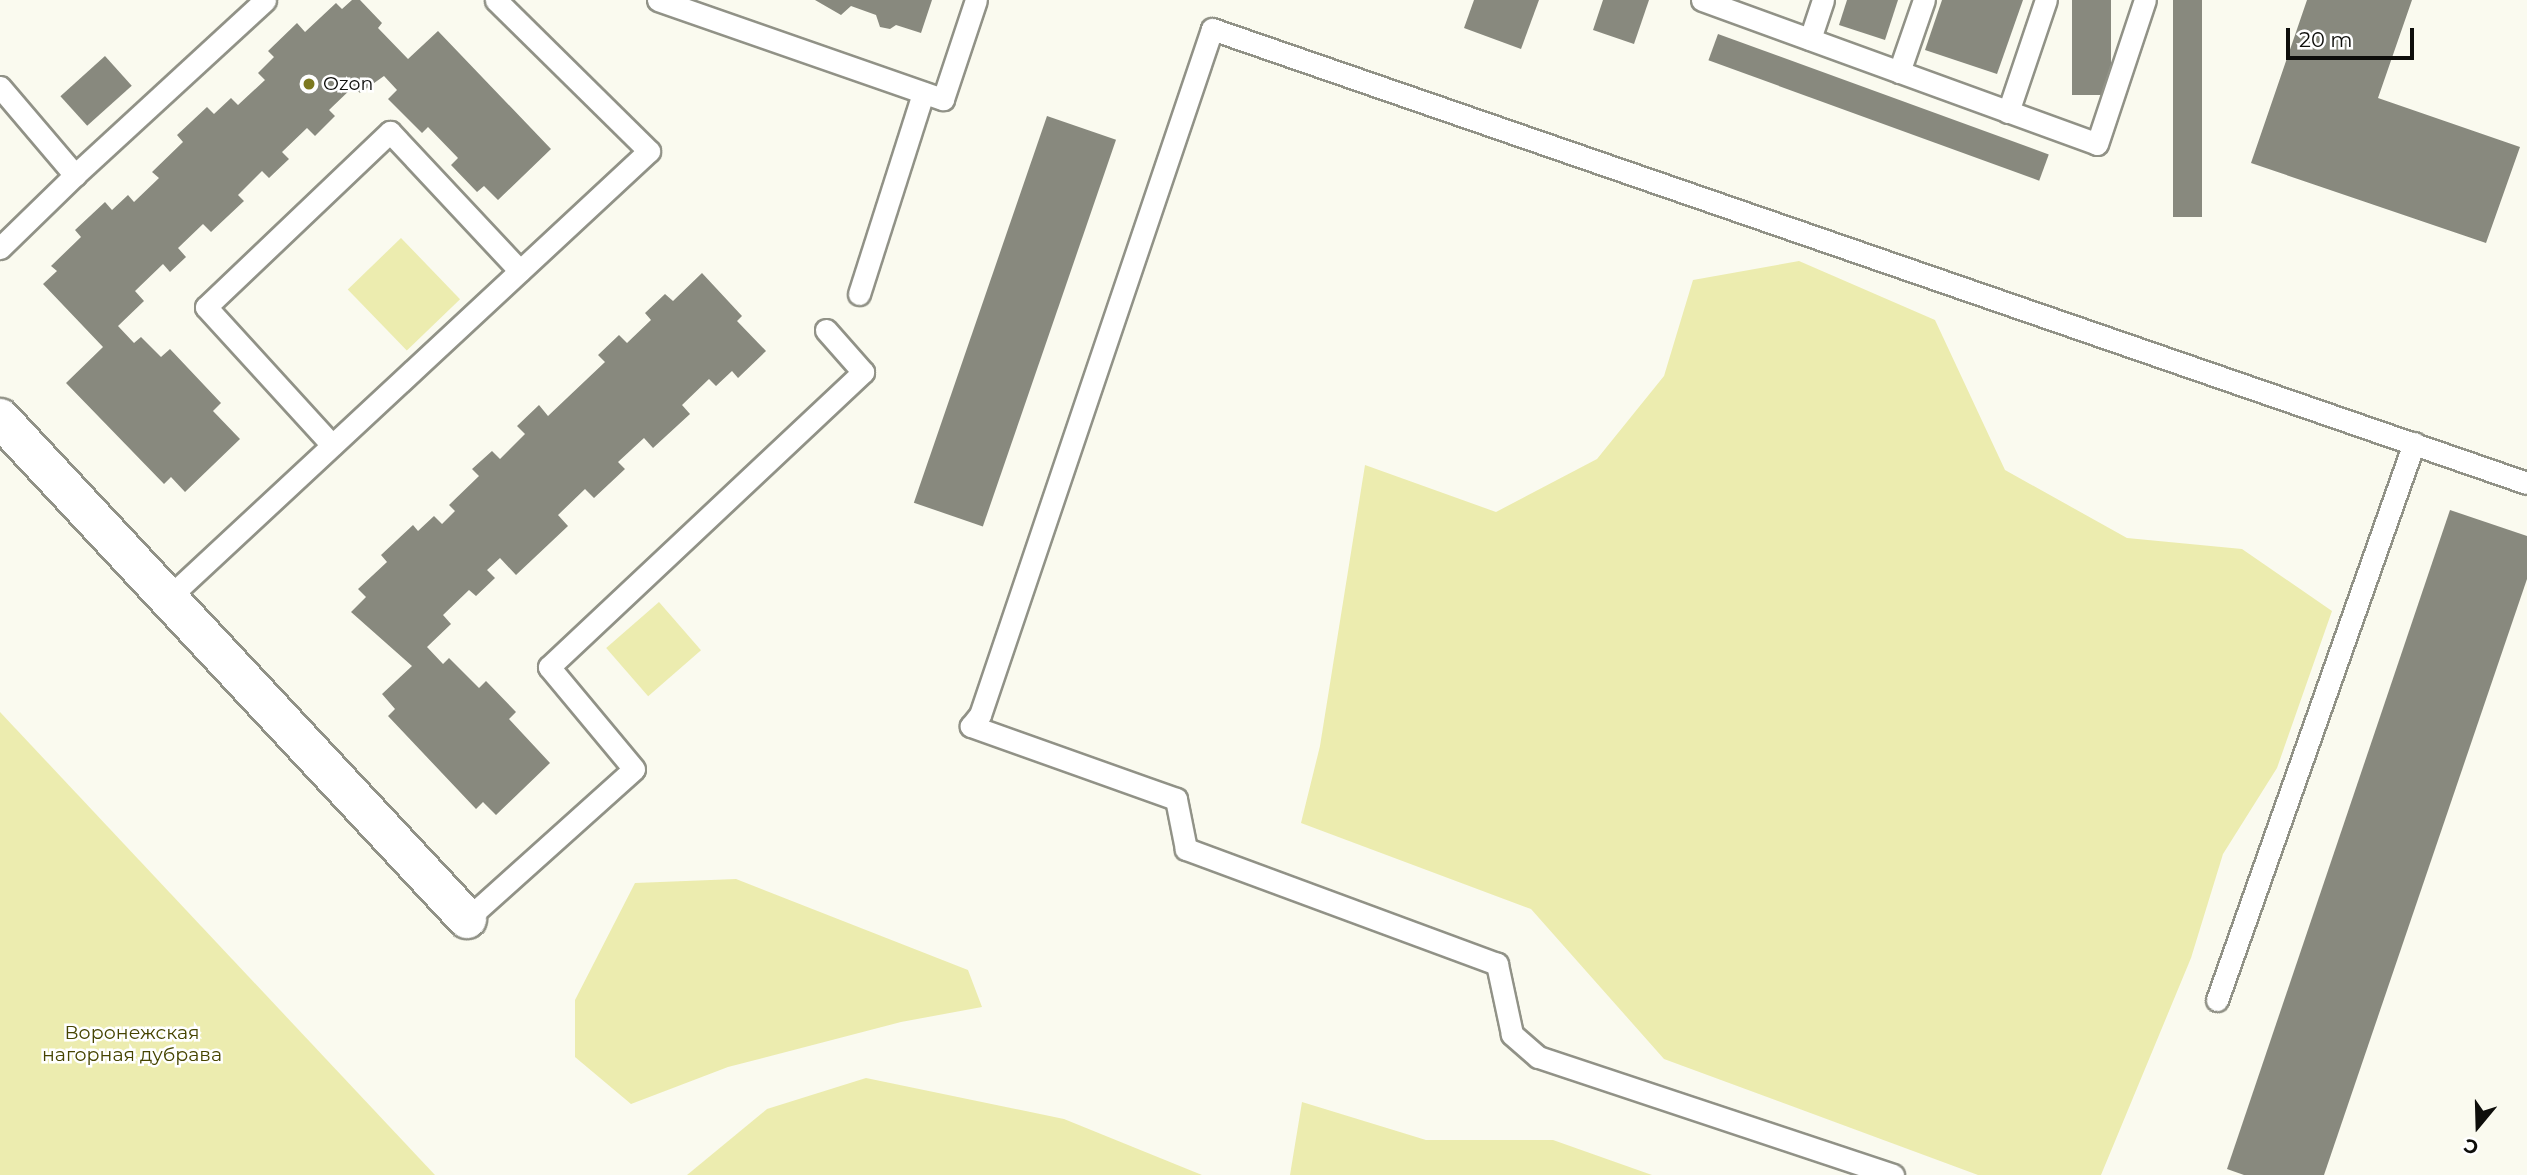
<!DOCTYPE html>
<meta charset="utf-8">
<style>
body{margin:0}
#map{position:relative;width:2527px;height:1175px;overflow:hidden;background:#fafaef;font-family:Montserrat,sans-serif}
div>[style]{position:absolute}
.green>*{inset:0;background:#ececaf;transform-origin:0 0}
.building>*{inset:0;background:#88897e;transform-origin:0 0}
.roads{filter:drop-shadow(2px 0 #919287) drop-shadow(-2px 0 #919287) drop-shadow(0 2px #919287) drop-shadow(0 -2px #919287)}
.service>*{height:21px;margin:-10.5px;padding:0 10.5px;transform-origin:10.5px;border-radius:10.5px;background:#fff}
.minor>*{height:38px;margin:-19px;padding:0 19px;transform-origin:19px;border-radius:19px;background:#fff}
.dots>*{width:19px;height:19px;translate:-50% -50%;box-sizing:border-box;border:4px solid #fff;border-radius:50%}
span{translate:-50% -50%;white-space:nowrap;text-align:center;line-height:1.15;-webkit-text-stroke:5px #fff;paint-order:stroke}
.poi-label{font-size:19px;color:#0e0e0b}
.left{translate:0 -50%;text-align:left}
.park-label{font-size:19px;color:#464400}
.north{position:absolute;left:2443px;top:1091px;width:70px;height:70px;-webkit-text-stroke:5px #fff;paint-order:stroke;rotate:199deg;font-size:19px;font-weight:700;line-height:28px;text-align:center;color:#0e0e0b}
.north::after{content:'';display:block;margin:auto;width:24px;height:32px;background:#0e0e0b;clip-path:polygon(50% 0,100% 100%,50% 72%,0 100%)}
.scale{position:absolute;left:2286px;top:28px;width:128px;height:32px;box-sizing:border-box;border:4px solid #0e0e0b;border-top:0;padding-left:9px;font-size:21px;line-height:24px;white-space:nowrap;color:#0e0e0b;-webkit-text-stroke:5px #fff;paint-order:stroke}
</style>
<div id="map">
<div class="green">
<i style="left:401px;top:238px;width:85px;height:74px;rotate:46deg"></i>
<i style="clip-path:polygon(1799px 261px,1935px 320px,2005px 470px,2127px 538px,2242px 549px,2332px 611px,2277px 768px,2223px 854px,2191px 958px,2101px 1175px,1978px 1175px,1664px 1059px,1531px 909px,1301px 823px,1320px 746px,1365px 465px,1496px 512px,1597px 459px,1664px 376px,1693px 280px)"></i>
<i style="left:659px;top:602px;width:64px;height:70px;rotate:49deg"></i>
<i style="clip-path:polygon(0 712px,435px 1175px,0 1175px)"></i>
<i style="clip-path:polygon(736px 879px,968px 970px,982px 1007px,901px 1022px,728px 1067px,631px 1104px,575px 1057px,575px 1000px,635px 883px)"></i>
<i style="clip-path:polygon(866px 1078px,1064px 1119px,1202px 1175px,687px 1175px,767px 1109px)"></i>
<i style="clip-path:polygon(1302px 1102px,1426px 1140px,1553px 1140px,1652px 1175px,1290px 1175px)"></i>
</div>
<div class="building">
<i style="clip-path:polygon(352px 0,360px 0,382px 23px,378px 28px,408px 59px,438px 31px,551px 149px,498px 200px,484px 186px,477px 192px,451px 165px,458px 158px,428px 127px,422px 133px,388px 99px,397px 90px,384px 76px,360px 93px,353px 87px,329px 110px,335px 116px,315px 136px,307px 128px,282px 152px,289px 159px,269px 178px,262px 171px,238px 195px,244px 201px,211px 232px,203px 224px,178px 248px,186px 257px,170px 272px,163px 264px,135px 291px,144px 301px,118px 326px,134px 343px,141px 337px,161px 357px,170px 349px,221px 403px,213px 411px,240px 439px,185px 492px,171px 477px,164px 484px,66px 383px,103px 347px,43px 284px,57px 271px,51px 266px,81px 237px,75px 230px,105px 202px,112px 210px,128px 195px,134px 202px,159px 178px,152px 172px,183px 142px,177px 135px,207px 107px,214px 114px,231px 98px,238px 105px,265px 80px,258px 73px,274px 57px,268px 51px,297px 23px,305px 32px,336px 3px,342px 9px)"></i>
<i style="clip-path:polygon(815px 0,932px 0,921px 33px,896px 25px,890px 29px,880px 27px,876px 15px,851px 6px,841px 15px)"></i>
<i style="clip-path:polygon(1474px 0,1539px 0,1521px 49px,1464px 28px)"></i>
<i style="clip-path:polygon(1603px 0,1649px 0,1634px 44px,1593px 30px)"></i>
<i style="clip-path:polygon(1847px 0,1898px 0,1885px 40px,1839px 25px)"></i>
<i style="clip-path:polygon(1942px 0,2023px 0,1997px 74px,1925px 50px)"></i>
<i style="left:2072px;top:0;width:39px;height:95px"></i>
<i style="left:2173px;top:0;width:29px;height:217px"></i>
<i style="clip-path:polygon(2307px 0,2412px 0,2378px 98px,2520px 147px,2486px 243px,2251px 163px)"></i>
<i style="left:1718px;top:34px;width:352px;height:28px;rotate:20deg"></i>
<i style="left:105px;top:56px;width:40px;height:60px;rotate:48deg"></i>
<i style="left:1047px;top:116px;width:73px;height:409px;rotate:19deg"></i>
<i style="clip-path:polygon(702px 273px,742px 316px,737px 321px,766px 351px,738px 378px,732px 371px,716px 386px,709px 379px,682px 405px,690px 414px,653px 448px,644px 438px,618px 462px,625px 469px,594px 498px,585px 489px,558px 515px,568px 526px,516px 575px,500px 558px,487px 570px,495px 578px,476px 596px,469px 590px,443px 615px,451px 624px,427px 647px,443px 664px,449px 658px,479px 688px,486px 681px,516px 712px,509px 719px,550px 763px,496px 815px,483px 802px,476px 809px,388px 716px,395px 709px,382px 694px,412px 666px,351px 612px,366px 597px,358px 589px,387px 562px,381px 555px,413px 525px,418px 531px,434px 516px,442px 524px,455px 511px,449px 505px,479px 476px,472px 469px,492px 451px,500px 459px,525px 434px,517px 426px,539px 405px,548px 416px,605px 362px,598px 355px,619px 335px,627px 343px,651px 320px,645px 313px,665px 294px,673px 301px)"></i>
<i style="clip-path:polygon(2450px 510px,2527px 536px,2527px 579px,2324px 1175px,2244px 1175px,2227px 1169px)"></i>
</div>
<div class="roads">
<div class="service">
<i style="left:658px;top:0;width:302px;rotate:19.2deg"></i>
<i style="left:943px;top:99px;width:104px;rotate:-71.6deg"></i>
<i style="left:1702px;top:0;width:420px;rotate:20deg"></i>
<i style="left:2097px;top:144px;width:152px;rotate:-71.6deg"></i>
<i style="left:1810px;top:39px;width:41px;rotate:-71.6deg"></i>
<i style="left:1899px;top:72px;width:76px;rotate:-70.9deg"></i>
<i style="left:0;top:87px;width:116px;rotate:49.6deg"></i>
<i style="left:75px;top:175px;width:105px;rotate:135.8deg"></i>
<i style="left:2008px;top:112px;width:118px;rotate:-71.3deg"></i>
<i style="left:75px;top:175px;width:258px;rotate:-42.6deg"></i>
<i style="left:859px;top:294px;width:211px;rotate:-72.3deg"></i>
<i style="left:332px;top:445px;width:187px;rotate:-132.4deg"></i>
<i style="left:206px;top:307px;width:254px;rotate:-43.6deg"></i>
<i style="left:390px;top:132px;width:190px;rotate:46.9deg"></i>
<i style="left:167px;top:599px;width:658px;rotate:-42.91deg"></i>
<i style="left:649px;top:151px;width:215px;rotate:-135.4deg"></i>
<i style="left:467px;top:919px;width:224px;rotate:-41.9deg"></i>
<i style="left:634px;top:769px;width:133px;rotate:-129.8deg"></i>
<i style="left:549px;top:667px;width:431px;rotate:-43.2deg"></i>
<i style="left:863px;top:372px;width:56px;rotate:-131.4deg"></i>
<i style="left:2217px;top:1000px;width:591px;rotate:-70.52deg"></i>
<i style="left:1893px;top:1175px;width:374px;rotate:-161.6deg"></i>
<i style="left:1538px;top:1057px;width:35px;rotate:-139deg"></i>
<i style="left:1512px;top:1034px;width:72px;rotate:-102.1deg"></i>
<i style="left:1497px;top:964px;width:332px;rotate:-159.7deg"></i>
<i style="left:1186px;top:849px;width:51px;rotate:-101.3deg"></i>
<i style="left:1176px;top:799px;width:218px;rotate:-160.4deg"></i>
<i style="left:971px;top:726px;width:14px;rotate:-51deg"></i>
<i style="left:980px;top:715px;width:724px;rotate:-71.31deg"></i>
<i style="left:1212px;top:29px;width:1391px;rotate:19.05deg"></i>
</div>
<div class="minor">
<i style="left:0;top:418px;width:685px;rotate:47.01deg"></i>
</div>
</div>
<div class="dots">
<i style="left:309px;top:84px;background:#7d7920"></i>
</div>
<div class="poi-label">
<span class="left" style="left:323px;top:84px">Ozon</span>
</div>
<div class="park-label">
<span style="left:132px;top:1044px">Воронежская<br>нагорная дубрава</span>
</div>
<div class="north">С</div>
<div class="scale">20 m</div>
</div>
